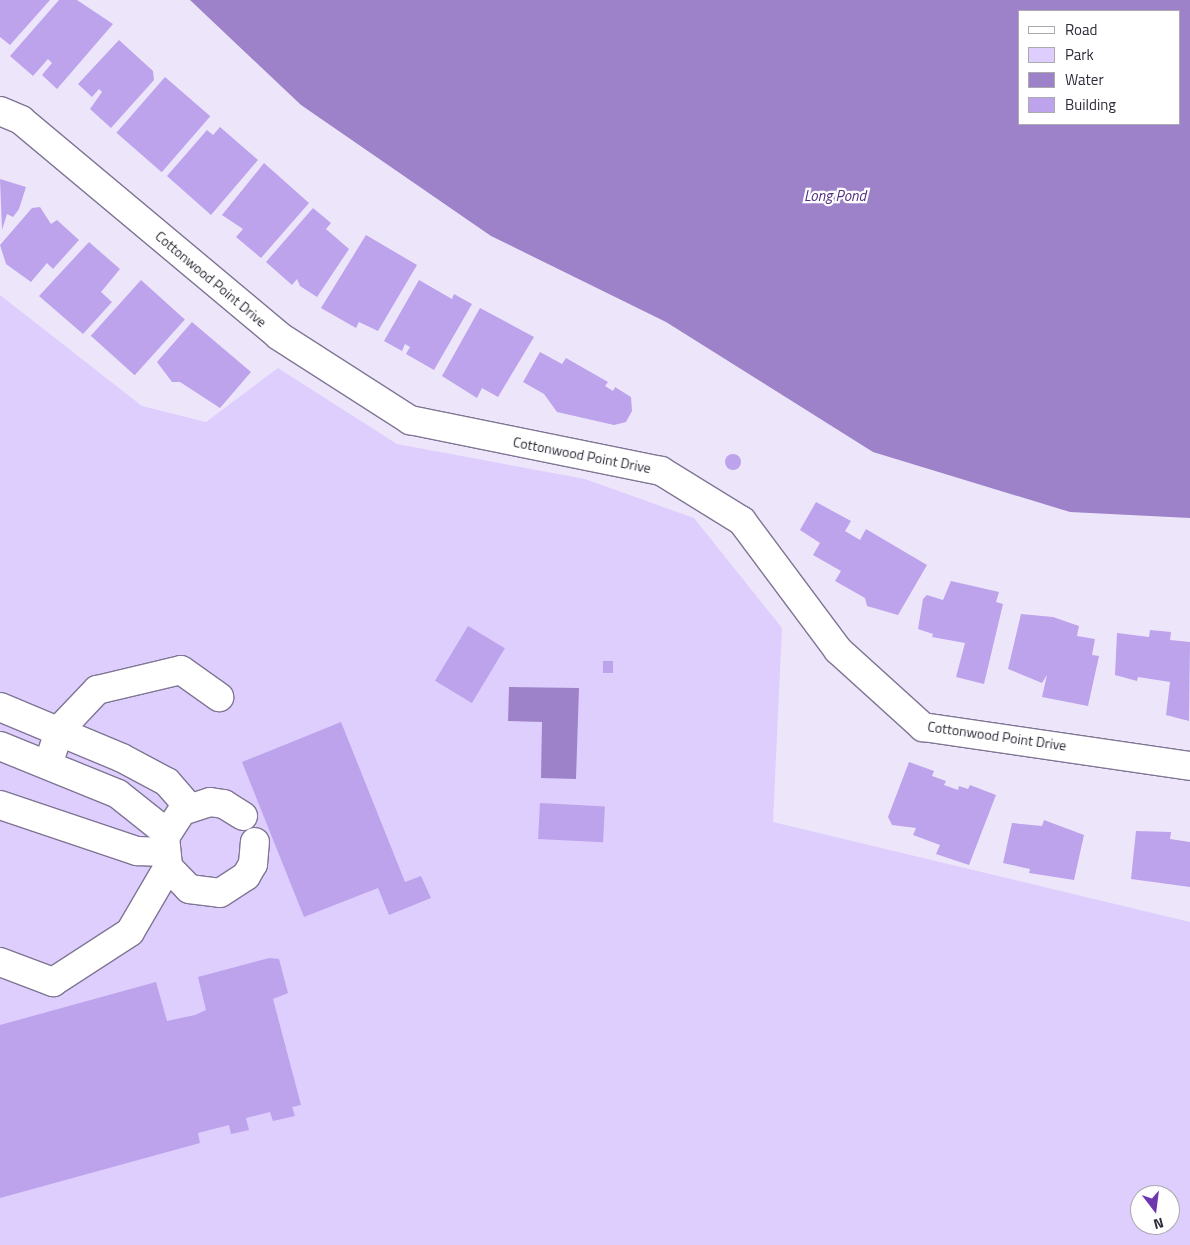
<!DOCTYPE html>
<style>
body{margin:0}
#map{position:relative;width:1190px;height:1245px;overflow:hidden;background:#ede6fb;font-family:"Titillium Web",sans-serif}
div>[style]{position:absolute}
.green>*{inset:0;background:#decefd}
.water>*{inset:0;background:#9d82c9}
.building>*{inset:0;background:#bda2ec;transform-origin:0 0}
.round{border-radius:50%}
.roads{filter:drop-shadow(1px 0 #7f7594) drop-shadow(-1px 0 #7f7594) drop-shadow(0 1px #7f7594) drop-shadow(0 -1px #7f7594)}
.minor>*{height:28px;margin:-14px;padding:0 14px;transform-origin:14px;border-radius:14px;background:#fff}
span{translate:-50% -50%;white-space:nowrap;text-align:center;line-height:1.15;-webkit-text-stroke:4.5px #fff;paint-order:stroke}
.street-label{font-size:14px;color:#302b39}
.water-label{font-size:15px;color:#532d82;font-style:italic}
.legend{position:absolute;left:1018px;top:10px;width:162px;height:115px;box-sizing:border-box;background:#fff;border:1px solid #acaab0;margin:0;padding:6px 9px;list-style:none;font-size:15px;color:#302b39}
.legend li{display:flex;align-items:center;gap:10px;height:25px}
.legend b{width:25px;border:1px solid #acaab0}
.north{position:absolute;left:1130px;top:1185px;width:50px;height:50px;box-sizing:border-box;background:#fff;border:1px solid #acaab0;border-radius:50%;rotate:165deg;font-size:14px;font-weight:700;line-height:20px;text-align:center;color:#302b39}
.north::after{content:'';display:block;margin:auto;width:18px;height:22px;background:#6e37ae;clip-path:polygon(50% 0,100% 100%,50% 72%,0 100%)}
</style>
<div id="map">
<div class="green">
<i style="clip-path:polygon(evenodd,0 295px,142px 406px,206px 422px,278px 368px,397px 444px,585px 479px,694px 518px,782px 628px,773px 822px,1190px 922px,1190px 1245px,0 1245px,0 295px,1140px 1195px,1170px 1195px,1170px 1225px,1140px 1225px,1140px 1195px)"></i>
</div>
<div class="water">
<i style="clip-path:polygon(evenodd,190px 0,1190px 0,1190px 518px,1070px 512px,873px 452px,666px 322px,491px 236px,301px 105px,190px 0,1019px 11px,1179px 11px,1179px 124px,1019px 124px,1019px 11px)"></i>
<i style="clip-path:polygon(509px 687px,579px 688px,576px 779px,541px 778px,542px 722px,508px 721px)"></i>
</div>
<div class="building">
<i style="clip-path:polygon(0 0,50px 0,10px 45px,0 37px)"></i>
<i style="clip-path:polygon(59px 0,77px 0,113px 24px,57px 89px,42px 75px,52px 63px,48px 59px,33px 76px,10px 56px)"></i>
<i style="clip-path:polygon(119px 40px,153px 71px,154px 80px,111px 128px,90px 109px,102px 92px,99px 89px,92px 97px,78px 84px)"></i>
<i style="left:165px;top:77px;width:60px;height:74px;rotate:41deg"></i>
<i style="clip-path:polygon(220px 127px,258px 160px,211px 215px,167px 176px,207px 130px,213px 135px)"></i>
<i style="clip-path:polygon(264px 163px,309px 203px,261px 258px,236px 237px,243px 229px,222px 215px)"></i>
<i style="clip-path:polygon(0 179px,26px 187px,19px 209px,13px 217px,7px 214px,2px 230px)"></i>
<i style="clip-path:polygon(40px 207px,51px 224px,57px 220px,79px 240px,53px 269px,47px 263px,31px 282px,6px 264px,0 245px,32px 208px)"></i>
<i style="clip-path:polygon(313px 208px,331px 223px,326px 229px,349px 249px,317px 297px,300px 286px,297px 279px,292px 285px,266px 262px)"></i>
<i style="clip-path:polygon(366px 235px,417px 265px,378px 331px,359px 322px,356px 328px,321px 308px)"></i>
<i style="clip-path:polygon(89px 242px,120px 269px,101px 292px,112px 302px,83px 334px,39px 296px)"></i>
<i style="left:141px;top:280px;width:59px;height:75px;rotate:42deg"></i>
<i style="clip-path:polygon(419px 280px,452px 299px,454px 294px,472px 304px,434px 370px,406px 354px,410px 347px,405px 344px,402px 351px,384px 341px)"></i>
<i style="clip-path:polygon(480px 308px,534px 337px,498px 397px,482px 388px,477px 398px,442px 376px)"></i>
<i style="clip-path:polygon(192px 322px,251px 372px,220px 408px,180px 382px,172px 382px,157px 362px)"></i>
<i style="clip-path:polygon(540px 352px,562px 364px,566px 358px,608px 382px,605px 386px,613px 391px,615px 387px,631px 397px,632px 411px,626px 422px,614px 425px,557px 412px,544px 394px,523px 382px)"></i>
<i class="round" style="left:725px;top:454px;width:16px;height:16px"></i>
<i style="clip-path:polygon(816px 502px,851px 521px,845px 531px,860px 540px,866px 529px,927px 565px,898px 615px,867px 606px,865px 598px,835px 581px,841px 571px,813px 555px,820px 543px,800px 530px)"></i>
<i style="clip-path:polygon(951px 581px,999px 592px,996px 602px,1003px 604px,984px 684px,956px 677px,965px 643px,932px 637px,933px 634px,918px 629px,923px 599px,927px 595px,943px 600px)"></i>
<i style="clip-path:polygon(1021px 614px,1053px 617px,1079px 626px,1077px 636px,1095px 639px,1092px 655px,1099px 656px,1088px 706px,1042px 697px,1047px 675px,1042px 683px,1008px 669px)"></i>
<i style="left:468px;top:626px;width:43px;height:64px;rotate:31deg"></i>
<i style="clip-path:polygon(1150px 630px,1171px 632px,1170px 640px,1190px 642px,1189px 721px,1166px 715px,1170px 682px,1138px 677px,1137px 681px,1115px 675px,1117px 633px,1149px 637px)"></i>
<i style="left:603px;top:661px;width:10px;height:12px"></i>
<i style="clip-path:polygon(341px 722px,405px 882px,421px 876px,431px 898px,389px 915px,378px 888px,304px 917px,242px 762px)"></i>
<i style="clip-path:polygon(909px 762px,934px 771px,932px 776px,946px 781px,944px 785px,958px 790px,959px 786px,968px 789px,970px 785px,996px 795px,969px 865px,936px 854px,940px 845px,913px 835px,916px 828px,892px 825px,888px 817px)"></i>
<i style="left:540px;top:803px;width:65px;height:36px;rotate:3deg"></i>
<i style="clip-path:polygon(1044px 820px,1084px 835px,1074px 880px,1029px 873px,1030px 869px,1003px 863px,1012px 823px,1042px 826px)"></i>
<i style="clip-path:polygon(1136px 831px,1171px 832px,1170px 839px,1190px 842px,1190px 887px,1131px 879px)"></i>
<i style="clip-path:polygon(269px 958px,279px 959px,288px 993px,273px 999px,301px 1105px,292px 1107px,295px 1116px,273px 1121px,270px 1112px,246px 1118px,249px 1130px,231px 1134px,229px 1125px,198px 1133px,200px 1143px,0 1198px,0 1025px,156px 982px,167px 1021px,195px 1015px,206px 1010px,198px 977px)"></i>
</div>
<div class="roads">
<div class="minor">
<i style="left:0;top:111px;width:23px;rotate:23deg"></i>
<i style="left:21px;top:120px;width:336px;rotate:39.9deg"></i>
<i style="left:279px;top:336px;width:156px;rotate:32.7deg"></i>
<i style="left:410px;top:420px;width:256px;rotate:11.5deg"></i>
<i style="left:661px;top:471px;width:95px;rotate:31.7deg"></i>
<i style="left:742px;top:521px;width:161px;rotate:53.3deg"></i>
<i style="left:838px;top:650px;width:115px;rotate:42.2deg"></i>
<i style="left:923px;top:727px;width:270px;rotate:8.3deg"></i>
<i style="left:0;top:707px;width:132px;rotate:22.7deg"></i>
<i style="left:122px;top:758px;width:51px;rotate:28.1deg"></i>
<i style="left:167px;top:782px;width:33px;rotate:49deg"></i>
<i style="left:0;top:746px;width:127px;rotate:22.1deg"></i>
<i style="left:118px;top:794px;width:63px;rotate:38.5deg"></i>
<i style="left:48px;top:765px;width:38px;rotate:-72deg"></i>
<i style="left:60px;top:729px;width:54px;rotate:-46.5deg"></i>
<i style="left:97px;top:690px;width:86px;rotate:-13.4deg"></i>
<i style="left:181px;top:670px;width:47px;rotate:35.4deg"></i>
<i style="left:0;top:805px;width:145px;rotate:18.6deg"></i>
<i style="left:137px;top:851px;width:27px;rotate:2deg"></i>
<i style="left:243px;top:816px;width:22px;rotate:-148deg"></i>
<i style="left:224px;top:804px;width:14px;rotate:-172deg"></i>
<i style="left:210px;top:802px;width:29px;rotate:162deg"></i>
<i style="left:182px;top:811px;width:31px;rotate:123deg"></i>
<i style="left:165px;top:837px;width:30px;rotate:84deg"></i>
<i style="left:168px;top:867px;width:30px;rotate:46deg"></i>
<i style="left:189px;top:889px;width:31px;rotate:7deg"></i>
<i style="left:220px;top:893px;width:31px;rotate:-33deg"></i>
<i style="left:246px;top:876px;width:14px;rotate:-60deg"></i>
<i style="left:253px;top:864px;width:22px;rotate:-85deg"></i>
<i style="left:0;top:962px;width:57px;rotate:20.7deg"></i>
<i style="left:53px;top:982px;width:92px;rotate:-33deg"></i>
<i style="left:130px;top:932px;width:75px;rotate:-59.7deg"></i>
</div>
</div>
<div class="street-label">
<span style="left:211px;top:279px;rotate:40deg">Cottonwood Point Drive</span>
<span style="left:582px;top:455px;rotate:11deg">Cottonwood Point Drive</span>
<span style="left:997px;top:736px;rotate:8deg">Cottonwood Point Drive</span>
</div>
<div class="water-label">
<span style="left:835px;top:196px">Long Pond</span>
</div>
<ul class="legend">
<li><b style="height:6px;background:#fff"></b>Road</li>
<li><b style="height:14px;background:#decefd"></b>Park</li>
<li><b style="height:14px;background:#9d82c9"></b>Water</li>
<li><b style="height:14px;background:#bda2ec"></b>Building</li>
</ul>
<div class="north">N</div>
</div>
